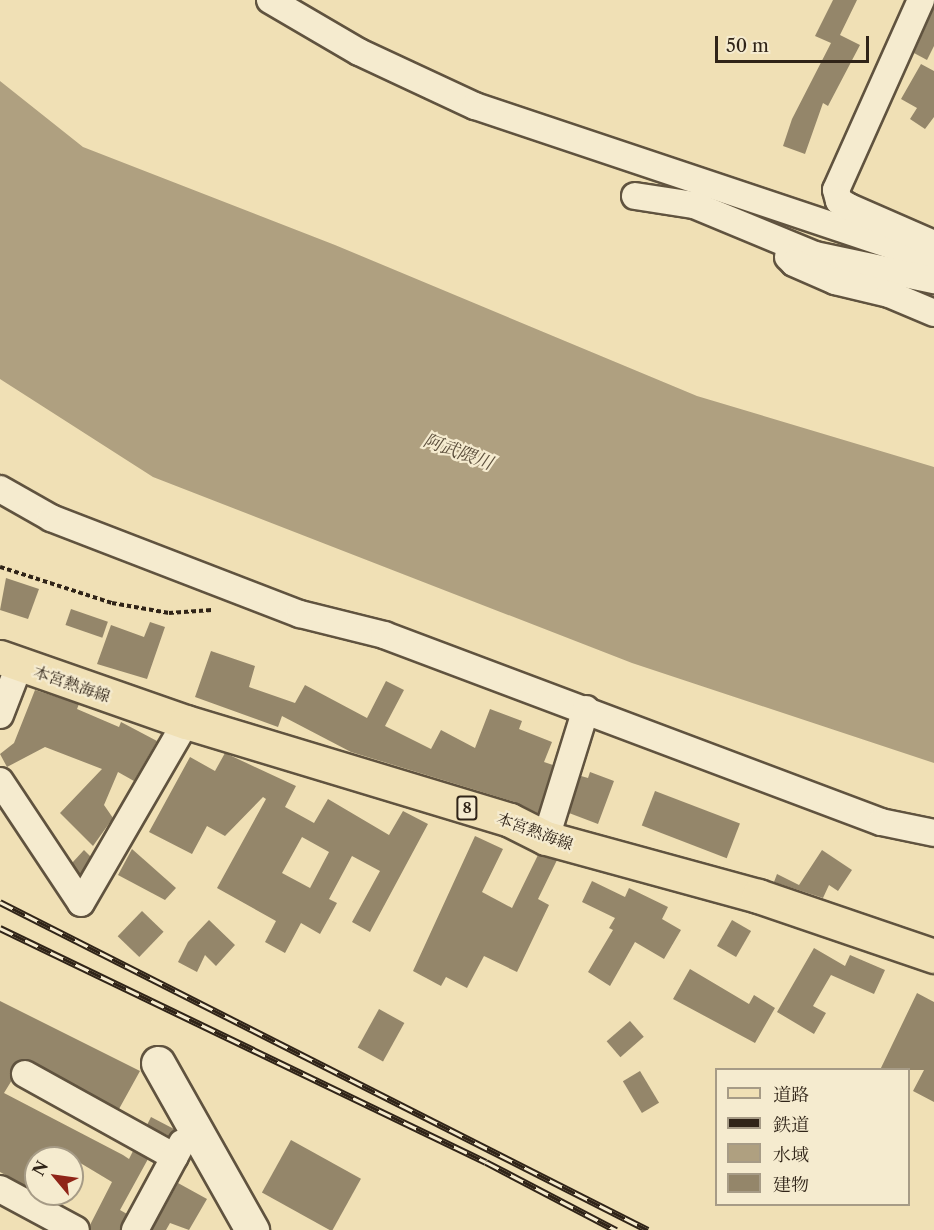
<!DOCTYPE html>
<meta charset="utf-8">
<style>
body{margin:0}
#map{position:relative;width:934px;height:1230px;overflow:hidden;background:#f0e0b5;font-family:"Libre Caslon Text","Noto Serif JP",serif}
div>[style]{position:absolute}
.water>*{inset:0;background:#afa080}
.building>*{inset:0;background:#94866a;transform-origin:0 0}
.path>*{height:4px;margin-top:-2px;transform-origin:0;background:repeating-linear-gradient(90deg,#302418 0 4.5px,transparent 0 7.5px)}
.roads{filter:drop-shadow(2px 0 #60533f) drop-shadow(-2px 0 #60533f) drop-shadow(0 2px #60533f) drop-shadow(0 -2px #60533f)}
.street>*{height:26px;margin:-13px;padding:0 13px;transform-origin:13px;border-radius:13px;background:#f5ebcf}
.secondary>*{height:33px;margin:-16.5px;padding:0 16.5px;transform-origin:16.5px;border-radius:16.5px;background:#f5ebcf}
.primary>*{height:33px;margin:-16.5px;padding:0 16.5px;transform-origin:16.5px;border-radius:16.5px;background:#f0e0b5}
.rail>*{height:7px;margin-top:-3.5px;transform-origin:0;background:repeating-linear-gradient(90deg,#f5ebcf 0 14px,#302418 0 28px);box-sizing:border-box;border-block:2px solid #302418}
span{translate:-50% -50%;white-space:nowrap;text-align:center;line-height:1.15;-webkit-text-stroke:4.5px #f5ebcf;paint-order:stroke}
.shield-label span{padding:2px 4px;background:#f5ebcf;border:2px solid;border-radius:4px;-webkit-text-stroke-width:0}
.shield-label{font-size:15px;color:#302418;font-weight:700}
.street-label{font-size:16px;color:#302418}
.water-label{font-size:18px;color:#5c4f3c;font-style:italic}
.legend{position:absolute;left:715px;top:1068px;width:195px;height:138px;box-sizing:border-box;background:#f5ebcf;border:2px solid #a69b86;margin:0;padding:8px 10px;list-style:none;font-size:18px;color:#302418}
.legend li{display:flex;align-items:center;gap:12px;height:30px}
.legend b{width:30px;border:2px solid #a69b86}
.north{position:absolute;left:24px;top:1146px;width:60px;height:60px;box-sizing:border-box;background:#f5ebcf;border:2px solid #a69b86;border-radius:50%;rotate:299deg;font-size:16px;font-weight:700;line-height:24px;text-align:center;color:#302418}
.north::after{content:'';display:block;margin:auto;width:21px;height:27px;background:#8f2418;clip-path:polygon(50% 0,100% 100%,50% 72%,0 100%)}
.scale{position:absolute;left:715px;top:36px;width:154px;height:27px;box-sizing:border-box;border:3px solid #302418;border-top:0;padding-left:8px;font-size:18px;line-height:21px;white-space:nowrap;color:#302418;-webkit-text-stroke:4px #f5ebcf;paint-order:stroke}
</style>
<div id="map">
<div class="water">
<i style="clip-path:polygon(0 81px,83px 147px,335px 245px,697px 396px,934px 467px,934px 763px,632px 663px,153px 477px,0 379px)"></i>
</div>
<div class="building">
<i style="clip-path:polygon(833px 0,857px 0,840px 35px,860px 45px,828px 106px,823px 103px,805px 154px,783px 146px,792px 119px,831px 43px,815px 36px)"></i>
<i style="clip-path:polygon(934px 8px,934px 46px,927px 60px,914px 53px)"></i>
<i style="clip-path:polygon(921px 64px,934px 71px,934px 117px,925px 129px,910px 119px,917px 108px,901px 99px)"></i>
<i style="clip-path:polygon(6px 578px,39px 589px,28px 619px,0 610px)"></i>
<i style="left:71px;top:609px;width:39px;height:17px;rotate:19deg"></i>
<i style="clip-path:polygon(150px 622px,165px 627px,147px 679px,97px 664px,111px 625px,144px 637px)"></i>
<i style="clip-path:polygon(211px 651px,255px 666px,249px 687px,295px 703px,305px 685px,367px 718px,386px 681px,404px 690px,385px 726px,431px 749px,441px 730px,475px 748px,490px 709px,522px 721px,519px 729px,552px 742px,544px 762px,553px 765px,538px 813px,515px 802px,351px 752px,282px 716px,278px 727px,195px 697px)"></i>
<i style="clip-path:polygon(35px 690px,79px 704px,77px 709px,119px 727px,121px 722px,157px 741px,134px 781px,118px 772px,104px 805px,113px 818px,93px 846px,60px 813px,102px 769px,45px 747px,7px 767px,0 754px,14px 743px)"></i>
<i style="clip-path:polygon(evenodd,225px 753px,296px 786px,285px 807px,314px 823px,328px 799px,389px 835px,403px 811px,428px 824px,370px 932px,352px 922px,380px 871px,352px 856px,329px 899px,337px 903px,320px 934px,301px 923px,285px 953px,265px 942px,276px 921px,217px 888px,266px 799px,263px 797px,225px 836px,207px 826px,192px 854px,149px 832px,190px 757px,215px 771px,225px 753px,302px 837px,329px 852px,310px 888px,282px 873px,302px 837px)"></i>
<i style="clip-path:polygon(590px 772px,614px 781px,598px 824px,569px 813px,581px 776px,588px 778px)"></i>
<i style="left:655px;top:791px;width:91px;height:37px;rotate:21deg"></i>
<i style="clip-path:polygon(475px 836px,503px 849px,482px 892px,512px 908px,538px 855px,557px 860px,538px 899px,549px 905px,517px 972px,484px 956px,467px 988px,446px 977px,441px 986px,413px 971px)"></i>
<i style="clip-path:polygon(132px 849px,176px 888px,165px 900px,118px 875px)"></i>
<i style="clip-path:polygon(84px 850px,91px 857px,80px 875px,72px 863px)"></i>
<i style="clip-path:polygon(822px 850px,852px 870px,838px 891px,829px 885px,823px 898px,774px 882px,777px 874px,799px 885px)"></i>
<i style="clip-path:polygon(592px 881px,625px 897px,629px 888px,668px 907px,662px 919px,681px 930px,664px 959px,635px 942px,610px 986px,588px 972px,613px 930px,609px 928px,615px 918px,582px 902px)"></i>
<i style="left:142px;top:911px;width:30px;height:35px;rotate:44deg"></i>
<i style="clip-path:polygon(209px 920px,235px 945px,216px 966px,205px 955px,197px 972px,178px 962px,188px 942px)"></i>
<i style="left:732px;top:920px;width:22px;height:30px;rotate:30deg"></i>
<i style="clip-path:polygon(814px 948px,845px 966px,850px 955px,885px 970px,874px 994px,831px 975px,813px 1006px,826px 1013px,814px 1034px,777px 1012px)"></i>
<i style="clip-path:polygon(690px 969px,749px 1004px,754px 995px,775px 1008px,755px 1043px,673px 999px)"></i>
<i style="clip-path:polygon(917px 993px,934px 1002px,934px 1102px,913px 1091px,924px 1070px,880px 1070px)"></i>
<i style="clip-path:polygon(0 1001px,140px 1071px,119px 1109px,25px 1059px,12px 1066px,12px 1080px,4px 1093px,123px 1155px,129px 1159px,133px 1151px,148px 1159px,120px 1210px,127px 1214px,120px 1230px,91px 1230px,90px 1225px,112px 1182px,72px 1158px,51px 1149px,46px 1158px,36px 1158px,36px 1176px,30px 1188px,0 1172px)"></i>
<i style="left:379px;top:1009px;width:29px;height:44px;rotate:29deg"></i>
<i style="left:630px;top:1021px;width:21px;height:31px;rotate:49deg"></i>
<i style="left:640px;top:1071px;width:37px;height:20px;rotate:59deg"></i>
<i style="clip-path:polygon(151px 1117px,174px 1129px,174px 1130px,169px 1136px,147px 1125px)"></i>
<i style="left:291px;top:1140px;width:80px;height:60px;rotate:29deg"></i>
<i style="clip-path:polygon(178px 1183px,207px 1199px,189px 1230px,170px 1223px,166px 1230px,152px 1230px)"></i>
</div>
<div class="path">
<i style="left:0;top:567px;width:118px;rotate:17.8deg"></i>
<i style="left:112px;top:603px;width:58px;rotate:10deg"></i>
<i style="left:169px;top:613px;width:43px;rotate:-4deg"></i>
</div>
<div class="roads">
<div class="street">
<i style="left:270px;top:0;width:103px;rotate:30.3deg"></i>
<i style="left:359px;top:52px;width:128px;rotate:25deg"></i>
<i style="left:475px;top:106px;width:484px;rotate:18.5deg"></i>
<i style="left:921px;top:0;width:208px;rotate:114.1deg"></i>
<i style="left:836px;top:190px;width:11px;rotate:75deg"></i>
<i style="left:839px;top:201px;width:12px;rotate:31deg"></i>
<i style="left:849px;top:207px;width:93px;rotate:23.5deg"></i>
<i style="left:635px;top:196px;width:60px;rotate:8.7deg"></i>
<i style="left:694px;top:205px;width:131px;rotate:22.5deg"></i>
<i style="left:815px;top:255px;width:122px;rotate:11.9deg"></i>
<i style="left:788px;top:257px;width:8px;rotate:45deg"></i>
<i style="left:794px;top:263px;width:45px;rotate:23.7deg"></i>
<i style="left:835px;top:281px;width:56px;rotate:13.5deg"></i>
<i style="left:889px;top:294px;width:49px;rotate:22.9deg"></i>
<i style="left:0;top:489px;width:59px;rotate:29.6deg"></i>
<i style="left:51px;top:518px;width:267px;rotate:21.1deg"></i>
<i style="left:300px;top:614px;width:87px;rotate:14deg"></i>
<i style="left:384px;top:635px;width:531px;rotate:20.62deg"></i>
<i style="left:881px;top:822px;width:54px;rotate:11.7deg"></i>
<i style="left:0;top:715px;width:53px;rotate:-68.8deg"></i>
<i style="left:0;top:781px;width:146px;rotate:56.4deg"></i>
<i style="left:81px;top:903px;width:209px;rotate:-59.9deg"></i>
<i style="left:546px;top:838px;width:135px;rotate:-72.8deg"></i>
<i style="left:25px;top:1074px;width:171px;rotate:29deg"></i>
<i style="left:0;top:1189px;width:86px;rotate:28.3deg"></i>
<i style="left:135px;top:1230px;width:99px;rotate:-61.6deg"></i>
</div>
<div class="secondary">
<i style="left:158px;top:1063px;width:192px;rotate:60.6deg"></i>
</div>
<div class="primary">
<i style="left:0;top:657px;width:197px;rotate:19.3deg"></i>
<i style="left:186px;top:722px;width:338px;rotate:16.8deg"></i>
<i style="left:510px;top:820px;width:40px;rotate:26.6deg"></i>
<i style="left:546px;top:838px;width:220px;rotate:15.3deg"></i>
<i style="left:758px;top:896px;width:186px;rotate:18.8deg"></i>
</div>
</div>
<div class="rail">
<i style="left:0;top:902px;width:726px;rotate:26.85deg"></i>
<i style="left:0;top:928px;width:539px;rotate:25.71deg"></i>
<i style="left:486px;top:1162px;width:147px;rotate:27.6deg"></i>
</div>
<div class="shield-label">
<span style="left:467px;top:808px">8</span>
</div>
<div class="street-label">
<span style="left:72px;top:684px;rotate:19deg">本宮熱海線</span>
<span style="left:535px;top:831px;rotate:20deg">本宮熱海線</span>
</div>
<div class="water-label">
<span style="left:458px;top:452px;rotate:20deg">阿武隈川</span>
</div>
<ul class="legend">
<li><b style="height:8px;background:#f0e0b5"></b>道路</li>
<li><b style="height:8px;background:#302418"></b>鉄道</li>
<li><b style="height:16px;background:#afa080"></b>水域</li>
<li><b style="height:16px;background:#94866a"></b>建物</li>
</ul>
<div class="north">N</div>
<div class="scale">50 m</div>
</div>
